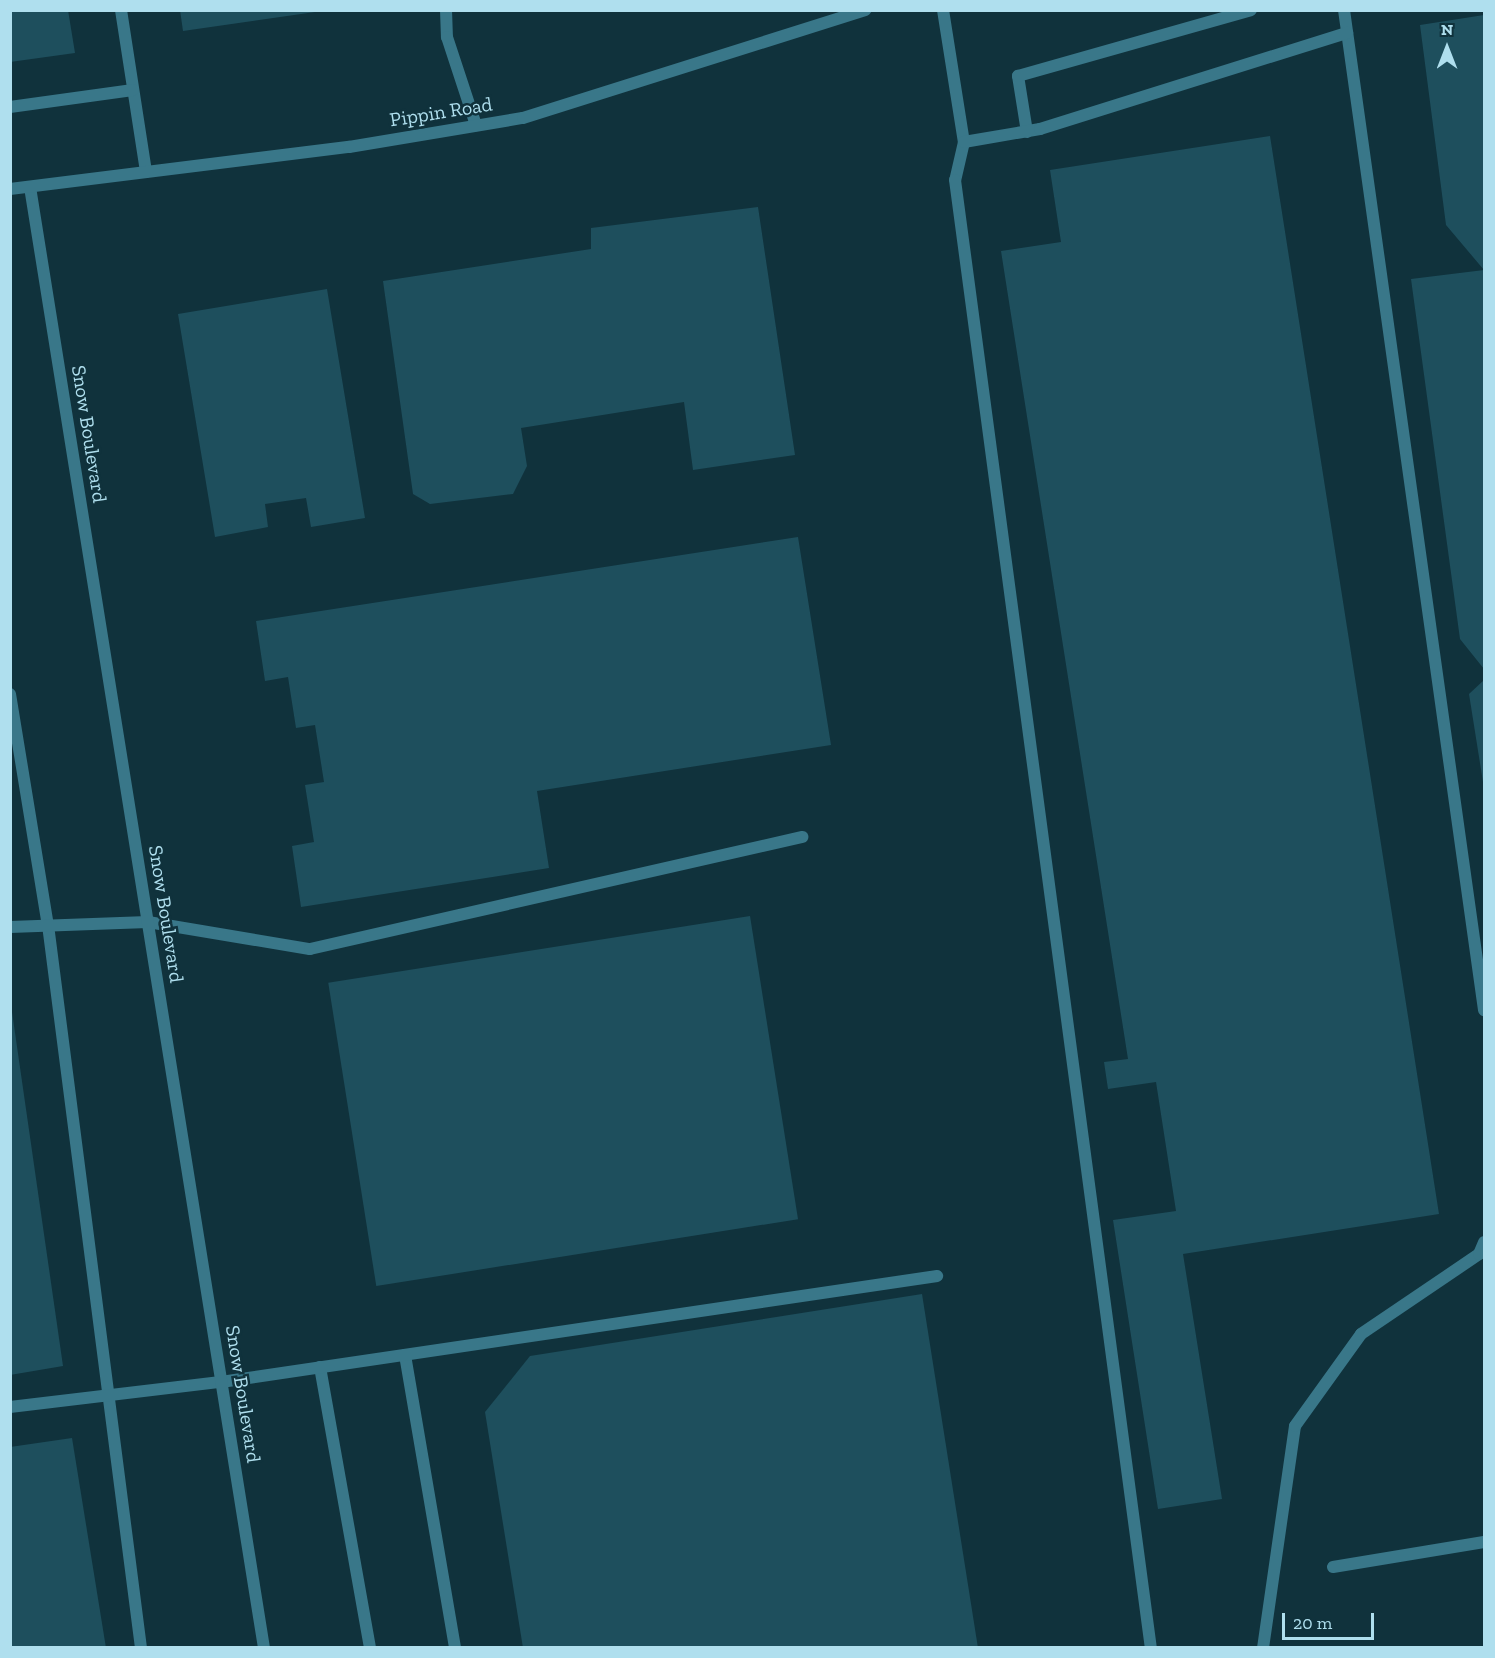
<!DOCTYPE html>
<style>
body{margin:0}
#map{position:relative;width:1495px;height:1658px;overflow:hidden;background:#10323c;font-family:"Zilla Slab",serif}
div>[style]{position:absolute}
.building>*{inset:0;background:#1e4f5d;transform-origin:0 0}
.lane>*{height:12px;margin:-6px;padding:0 6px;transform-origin:6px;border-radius:6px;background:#397789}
.street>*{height:12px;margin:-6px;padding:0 6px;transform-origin:6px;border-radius:6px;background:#397789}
span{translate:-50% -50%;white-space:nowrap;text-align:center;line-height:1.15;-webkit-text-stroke:5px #10323c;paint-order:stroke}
.street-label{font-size:20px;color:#afdfee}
.frame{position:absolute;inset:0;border:12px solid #afdfee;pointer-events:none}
.north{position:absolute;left:1417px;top:18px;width:60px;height:60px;-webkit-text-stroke:4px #10323c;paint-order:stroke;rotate:0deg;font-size:16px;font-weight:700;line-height:24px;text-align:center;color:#afdfee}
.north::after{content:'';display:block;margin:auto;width:21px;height:27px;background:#afdfee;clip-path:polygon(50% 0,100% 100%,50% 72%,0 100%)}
.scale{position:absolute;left:1282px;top:1613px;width:92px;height:27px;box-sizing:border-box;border:3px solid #afdfee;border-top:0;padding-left:8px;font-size:18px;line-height:21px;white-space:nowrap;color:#afdfee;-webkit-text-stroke:4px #10323c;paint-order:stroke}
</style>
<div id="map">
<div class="building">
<i style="clip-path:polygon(10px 10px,68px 10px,75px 53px,10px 62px)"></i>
<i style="clip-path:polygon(180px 10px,315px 10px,315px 12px,183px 31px)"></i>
<i style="clip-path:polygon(1484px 15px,1484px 669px,1460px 639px,1411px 279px,1484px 270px,1446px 225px,1420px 25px)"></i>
<i style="clip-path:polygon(1270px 136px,1439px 1214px,1183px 1254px,1222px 1499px,1158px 1509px,1113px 1220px,1176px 1211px,1156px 1082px,1108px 1089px,1104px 1062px,1128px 1059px,1001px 251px,1061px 242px,1050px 170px)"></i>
<i style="clip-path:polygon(758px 207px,795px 455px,693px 470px,684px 402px,521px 428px,527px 466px,513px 494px,430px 504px,413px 494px,383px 281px,591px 249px,591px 228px)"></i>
<i style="clip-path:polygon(327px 289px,365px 518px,311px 527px,306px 498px,265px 504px,268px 527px,215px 537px,178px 314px)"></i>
<i style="clip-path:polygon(798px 537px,831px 745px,537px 791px,549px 868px,301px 907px,292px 846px,314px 842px,305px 785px,324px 782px,315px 725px,296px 728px,288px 677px,265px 681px,256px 621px)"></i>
<i style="clip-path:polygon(1484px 680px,1484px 782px,1483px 782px,1469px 694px)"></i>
<i style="left:750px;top:916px;width:307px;height:427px;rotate:81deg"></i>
<i style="clip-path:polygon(10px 998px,63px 1366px,10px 1375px)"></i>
<i style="clip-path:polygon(922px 1294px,978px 1648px,523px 1648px,485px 1412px,530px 1356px)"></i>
<i style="clip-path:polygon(72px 1438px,106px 1648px,10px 1648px,10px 1447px)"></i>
</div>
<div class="lane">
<i style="left:121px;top:10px;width:164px;rotate:81.2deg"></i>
<i style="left:446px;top:10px;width:27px;rotate:88deg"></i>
<i style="left:447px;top:37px;width:93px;rotate:71.8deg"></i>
<i style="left:943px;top:10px;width:134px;rotate:81deg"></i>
<i style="left:964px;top:142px;width:39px;rotate:103deg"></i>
<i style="left:955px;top:180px;width:1481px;rotate:82.4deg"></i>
<i style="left:1344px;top:10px;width:1010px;rotate:82.03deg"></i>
<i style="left:10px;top:107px;width:124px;rotate:-7.9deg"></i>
<i style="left:1027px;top:132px;width:57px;rotate:-99.1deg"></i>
<i style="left:1018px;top:76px;width:242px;rotate:-15.8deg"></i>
<i style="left:964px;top:142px;width:77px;rotate:-9.7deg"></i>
<i style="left:1040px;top:129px;width:322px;rotate:-17.4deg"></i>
<i style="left:10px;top:694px;width:234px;rotate:80.7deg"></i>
<i style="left:48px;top:925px;width:729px;rotate:82.67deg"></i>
<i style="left:10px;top:927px;width:138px;rotate:-2.1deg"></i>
<i style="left:148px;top:922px;width:164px;rotate:9.5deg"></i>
<i style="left:310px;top:949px;width:505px;rotate:-12.82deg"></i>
<i style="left:405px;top:1355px;width:297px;rotate:80.3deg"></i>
<i style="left:320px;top:1367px;width:285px;rotate:79.9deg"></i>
<i style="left:10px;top:1407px;width:212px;rotate:-6.8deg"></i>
<i style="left:221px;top:1382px;width:724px;rotate:-8.42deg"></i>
<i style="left:1333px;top:1567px;width:153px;rotate:-9.4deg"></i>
<i style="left:1263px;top:1648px;width:224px;rotate:-81.8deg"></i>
<i style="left:1295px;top:1426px;width:113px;rotate:-54.3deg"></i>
<i style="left:1361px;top:1334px;width:143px;rotate:-34.1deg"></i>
<i style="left:1479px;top:1254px;width:13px;rotate:-67deg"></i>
</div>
<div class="street">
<i style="left:30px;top:187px;width:1480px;rotate:80.9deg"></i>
<i style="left:10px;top:189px;width:342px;rotate:-7.1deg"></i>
<i style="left:349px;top:147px;width:176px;rotate:-9.5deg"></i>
<i style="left:523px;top:118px;width:359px;rotate:-17.5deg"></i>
</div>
<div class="street-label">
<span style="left:441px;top:112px;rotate:-9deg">Pippin Road</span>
<span style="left:89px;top:434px;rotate:81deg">Snow Boulevard</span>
<span style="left:166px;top:914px;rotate:81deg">Snow Boulevard</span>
<span style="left:243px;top:1394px;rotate:81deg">Snow Boulevard</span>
</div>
<div class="frame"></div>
<div class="north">N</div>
<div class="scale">20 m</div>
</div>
